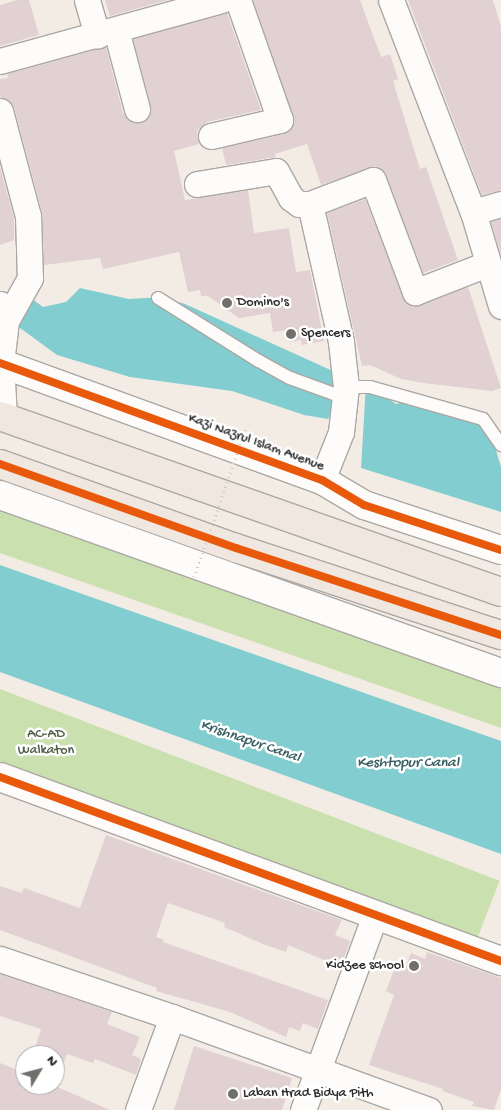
<!DOCTYPE html>
<style>
body{margin:0}
#map{position:relative;width:501px;height:1110px;overflow:hidden;background:#f3ece4;font-family:"Gochi Hand",sans-serif}
div>[style]{position:absolute}
.green>*{inset:0;background:#cae0af;transform-origin:0 0}
.water>*{inset:0;background:#82cdd0}
.building>*{inset:0;background:#e2d1d3}
.roads{filter:drop-shadow(1px 0 #aba7a3) drop-shadow(-1px 0 #aba7a3) drop-shadow(0 1px #aba7a3) drop-shadow(0 -1px #aba7a3)}
.service>*{height:12px;margin:-6px;padding:0 6px;transform-origin:6px;border-radius:6px;background:#fdfcfb}
.minor>*{height:25px;margin:-12.5px;padding:0 12.5px;transform-origin:12.5px;border-radius:12.5px;background:#fdfcfb}
.tertiary>*{height:28px;margin:-14px;padding:0 14px;transform-origin:14px;border-radius:14px;background:#fdfcfb}
.primary>*{height:28px;margin:-14px;padding:0 14px;transform-origin:14px;border-radius:14px;background:#f0e7e0}
.path-bridge>*{height:3px;margin-top:-1.5px;transform-origin:0;background:repeating-linear-gradient(90deg,#cdcbc9 0 1px,transparent 0 5px)}
.cycleway>*{height:8px;margin:-4px;padding:0 4px;transform-origin:4px;border-radius:4px;background:#e8590c}
.dots>*{width:14px;height:14px;translate:-50% -50%;box-sizing:border-box;border:2px solid #fff;border-radius:50%}
span{translate:-50% -50%;white-space:nowrap;text-align:center;line-height:1.15;-webkit-text-stroke:5px #fff;paint-order:stroke}
.poi-label{font-size:14px;color:#2b2b2b}
.left{translate:0 -50%;text-align:left}
.right{translate:-100% -50%;text-align:right}
.street-label{font-size:14px;color:#2b2b2b}
.park-label{font-size:14px;color:#505f46}
.water-label{font-size:15px;color:#395f62;font-style:italic}
.north{position:absolute;left:15px;top:1045px;width:50px;height:50px;box-sizing:border-box;background:#fff;border:1px solid #aaa;border-radius:50%;rotate:53deg;font-size:14px;font-weight:700;line-height:20px;text-align:center;color:#2b2b2b}
.north::after{content:'';display:block;margin:auto;width:18px;height:22px;background:#716f6c;clip-path:polygon(50% 0,100% 100%,50% 72%,0 100%)}
</style>
<div id="map">
<div class="green">
<i style="clip-path:polygon(0 490px,501px 673px,501px 728px,0 553px)"></i>
<i style="left:0;top:689px;width:535px;height:73px;rotate:21deg"></i>
</div>
<div class="water">
<i style="clip-path:polygon(80px 288px,129px 299px,162px 297px,185px 304px,335px 372px,339px 397px,328px 419px,304px 415px,232px 391px,130px 377px,57px 355px,16px 325px,31px 298px,43px 307px,66px 302px)"></i>
<i style="clip-path:polygon(366px 384px,396px 404px,409px 401px,487px 421px,501px 467px,501px 512px,361px 468px)"></i>
<i style="clip-path:polygon(0 565px,501px 741px,501px 854px,0 672px)"></i>
</div>
<div class="building">
<i style="clip-path:polygon(17px 0,29px 0,39px 35px,0 46px,0 5px)"></i>
<i style="clip-path:polygon(105px 0,168px 0,110px 16px)"></i>
<i style="clip-path:polygon(253px 0,360px 0,381px 57px,390px 54px,398px 79px,393px 81px,420px 169px,426px 167px,458px 260px,423px 273px,386px 175px,376px 166px,321px 185px,307px 144px,275px 154px,276px 157px,226px 165px,222px 148px,283px 134px,294px 123px)"></i>
<i style="clip-path:polygon(408px 0,493px 0,501px 26px,501px 190px,482px 195px)"></i>
<i style="clip-path:polygon(227px 13px,261px 110px,207px 122px,197px 131px,199px 144px,174px 151px,185px 200px,248px 190px,254px 233px,289px 228px,296px 272px,310px 270px,324px 341px,302px 345px,301px 340px,290px 342px,288px 330px,273px 332px,270px 313px,239px 318px,208px 296px,201px 296px,200px 290px,188px 292px,179px 252px,103px 269px,100px 258px,44px 265px,42px 212px,14px 107px,10px 101px,0 97px,0 79px,8px 78px,7px 74px,106px 47px,123px 113px,133px 123px,141px 123px,151px 113px,151px 106px,133px 39px)"></i>
<i style="clip-path:polygon(0 167px,14px 218px,14px 240px,0 245px)"></i>
<i style="clip-path:polygon(365px 199px,406px 303px,420px 305px,468px 287px,501px 388px,492px 391px,423px 383px,401px 379px,370px 365px,362px 366px,327px 213px)"></i>
<i style="clip-path:polygon(501px 219px,501px 255px,491px 222px)"></i>
<i style="clip-path:polygon(106px 835px,342px 920px,335px 935px,350px 941px,341px 967px,288px 945px,286px 952px,263px 944px,224px 927px,225px 923px,168px 903px,156px 937px,164px 940px,163px 942px,328px 1000px,318px 1029px,303px 1023px,300px 1031px,289px 1027px,286px 1037px,230px 1012px,156px 991px,157px 988px,0 930px,0 886px,22px 893px,24px 888px,80px 908px)"></i>
<i style="clip-path:polygon(427px 952px,501px 978px,501px 1090px,494px 1110px,472px 1106px,474px 1102px,442px 1091px,443px 1089px,369px 1065px,394px 995px,386px 991px,396px 965px,405px 969px,411px 953px,425px 959px)"></i>
<i style="clip-path:polygon(0 974px,112px 1012px,107px 1024px,140px 1037px,132px 1055px,141px 1059px,136px 1075px,95px 1059px,93px 1063px,67px 1054px,55px 1086px,110px 1110px,0 1110px,0 1063px,25px 1073px,25px 1085px,55px 1085px,55px 1055px,33px 1055px,41px 1029px,0 1016px)"></i>
<i style="clip-path:polygon(194px 1046px,292px 1078px,282px 1110px,174px 1110px)"></i>
</div>
<div class="roads">
<div class="service">
<i style="left:158px;top:298px;width:119px;rotate:32deg"></i>
<i style="left:259px;top:361px;width:35px;rotate:29deg"></i>
<i style="left:290px;top:378px;width:59px;rotate:20deg"></i>
<i style="left:346px;top:387px;width:24px"></i>
<i style="left:370px;top:387px;width:117px;rotate:15.8deg"></i>
<i style="left:483px;top:419px;width:32px;rotate:55deg"></i>
</div>
<div class="minor">
<i style="left:87px;top:0;width:37px;rotate:74deg"></i>
<i style="left:391px;top:0;width:227px;rotate:68.9deg"></i>
<i style="left:473px;top:212px;width:98px;rotate:73.4deg"></i>
<i style="left:116px;top:30px;width:82px;rotate:75.1deg"></i>
<i style="left:0;top:61px;width:230px;rotate:-15.4deg"></i>
<i style="left:0;top:111px;width:109px;rotate:75.1deg"></i>
<i style="left:28px;top:216px;width:62px;rotate:88.2deg"></i>
<i style="left:30px;top:278px;width:49px;rotate:119.2deg"></i>
<i style="left:211px;top:136px;width:71px;rotate:-13.1deg"></i>
<i style="left:280px;top:120px;width:127px;rotate:-109.3deg"></i>
<i style="left:197px;top:184px;width:80px;rotate:-9.3deg"></i>
<i style="left:276px;top:171px;width:31px;rotate:61deg"></i>
<i style="left:291px;top:198px;width:10px;rotate:37deg"></i>
<i style="left:299px;top:204px;width:11px"></i>
<i style="left:310px;top:204px;width:67px;rotate:-20.9deg"></i>
<i style="left:373px;top:180px;width:120px;rotate:69.4deg"></i>
<i style="left:415px;top:292px;width:77px;rotate:-21.3deg"></i>
<i style="left:310px;top:204px;width:141px;rotate:77.3deg"></i>
<i style="left:341px;top:342px;width:45px;rotate:83.7deg"></i>
<i style="left:346px;top:387px;width:45px;rotate:96.3deg"></i>
<i style="left:341px;top:432px;width:52px;rotate:111.6deg"></i>
<i style="left:473px;top:212px;width:29px;rotate:-16deg"></i>
<i style="left:0;top:304px;width:18px;rotate:71deg"></i>
<i style="left:6px;top:321px;width:42px;rotate:96.8deg"></i>
<i style="left:1px;top:363px;width:54px;rotate:86.8deg"></i>
<i style="left:0;top:959px;width:182px;rotate:18.6deg"></i>
<i style="left:172px;top:1017px;width:273px;rotate:19.9deg"></i>
<i style="left:138px;top:1110px;width:99px;rotate:-69.9deg"></i>
<i style="left:303px;top:1110px;width:208px;rotate:-69.7deg"></i>
</div>
<div class="tertiary">
<i style="left:0;top:363px;width:343px;rotate:20deg"></i>
<i style="left:322px;top:480px;width:49px;rotate:30.8deg"></i>
<i style="left:364px;top:505px;width:144px;rotate:18.2deg"></i>
<i style="left:0;top:495px;width:532px;rotate:19.56deg"></i>
<i style="left:0;top:777px;width:534px;rotate:20.17deg"></i>
</div>
<div class="primary">
<i style="left:0;top:416px;width:531px;rotate:19.36deg"></i>
<i style="left:0;top:464px;width:251px;rotate:19.6deg"></i>
<i style="left:236px;top:548px;width:279px;rotate:18.2deg"></i>
</div>
</div>
<div class="path-bridge">
<i style="left:194px;top:577px;width:158px;rotate:-70.8deg"></i>
</div>
<div class="cycleway">
<i style="left:0;top:363px;width:343px;rotate:20deg"></i>
<i style="left:322px;top:480px;width:49px;rotate:30.8deg"></i>
<i style="left:364px;top:505px;width:144px;rotate:18.2deg"></i>
<i style="left:0;top:464px;width:251px;rotate:19.6deg"></i>
<i style="left:236px;top:548px;width:279px;rotate:18.2deg"></i>
<i style="left:0;top:777px;width:534px;rotate:20.17deg"></i>
</div>
<div class="dots">
<i style="left:227px;top:303px;background:#716f6c"></i>
<i style="left:291px;top:334px;background:#716f6c"></i>
<i style="left:414px;top:966px;background:#716f6c"></i>
<i style="left:233px;top:1094px;background:#716f6c"></i>
</div>
<div class="poi-label">
<span class="left" style="left:237px;top:303px">Domino's</span>
<span class="left" style="left:301px;top:334px">Spencers</span>
<span class="right" style="left:404px;top:966px">Kidzee school</span>
<span class="left" style="left:243px;top:1094px">Laban Hrad Bidya Pith</span>
</div>
<div class="street-label">
<span style="left:256px;top:443px;rotate:20deg">Kazi Nazrul Islam Avenue</span>
</div>
<div class="park-label">
<span style="left:46px;top:743px">AC-AD<br>Walkaton</span>
</div>
<div class="water-label">
<span style="left:250px;top:742px;rotate:19deg">Krishnapur Canal</span>
<span style="left:408px;top:764px">Keshtopur Canal</span>
</div>
<div class="north">N</div>
</div>
